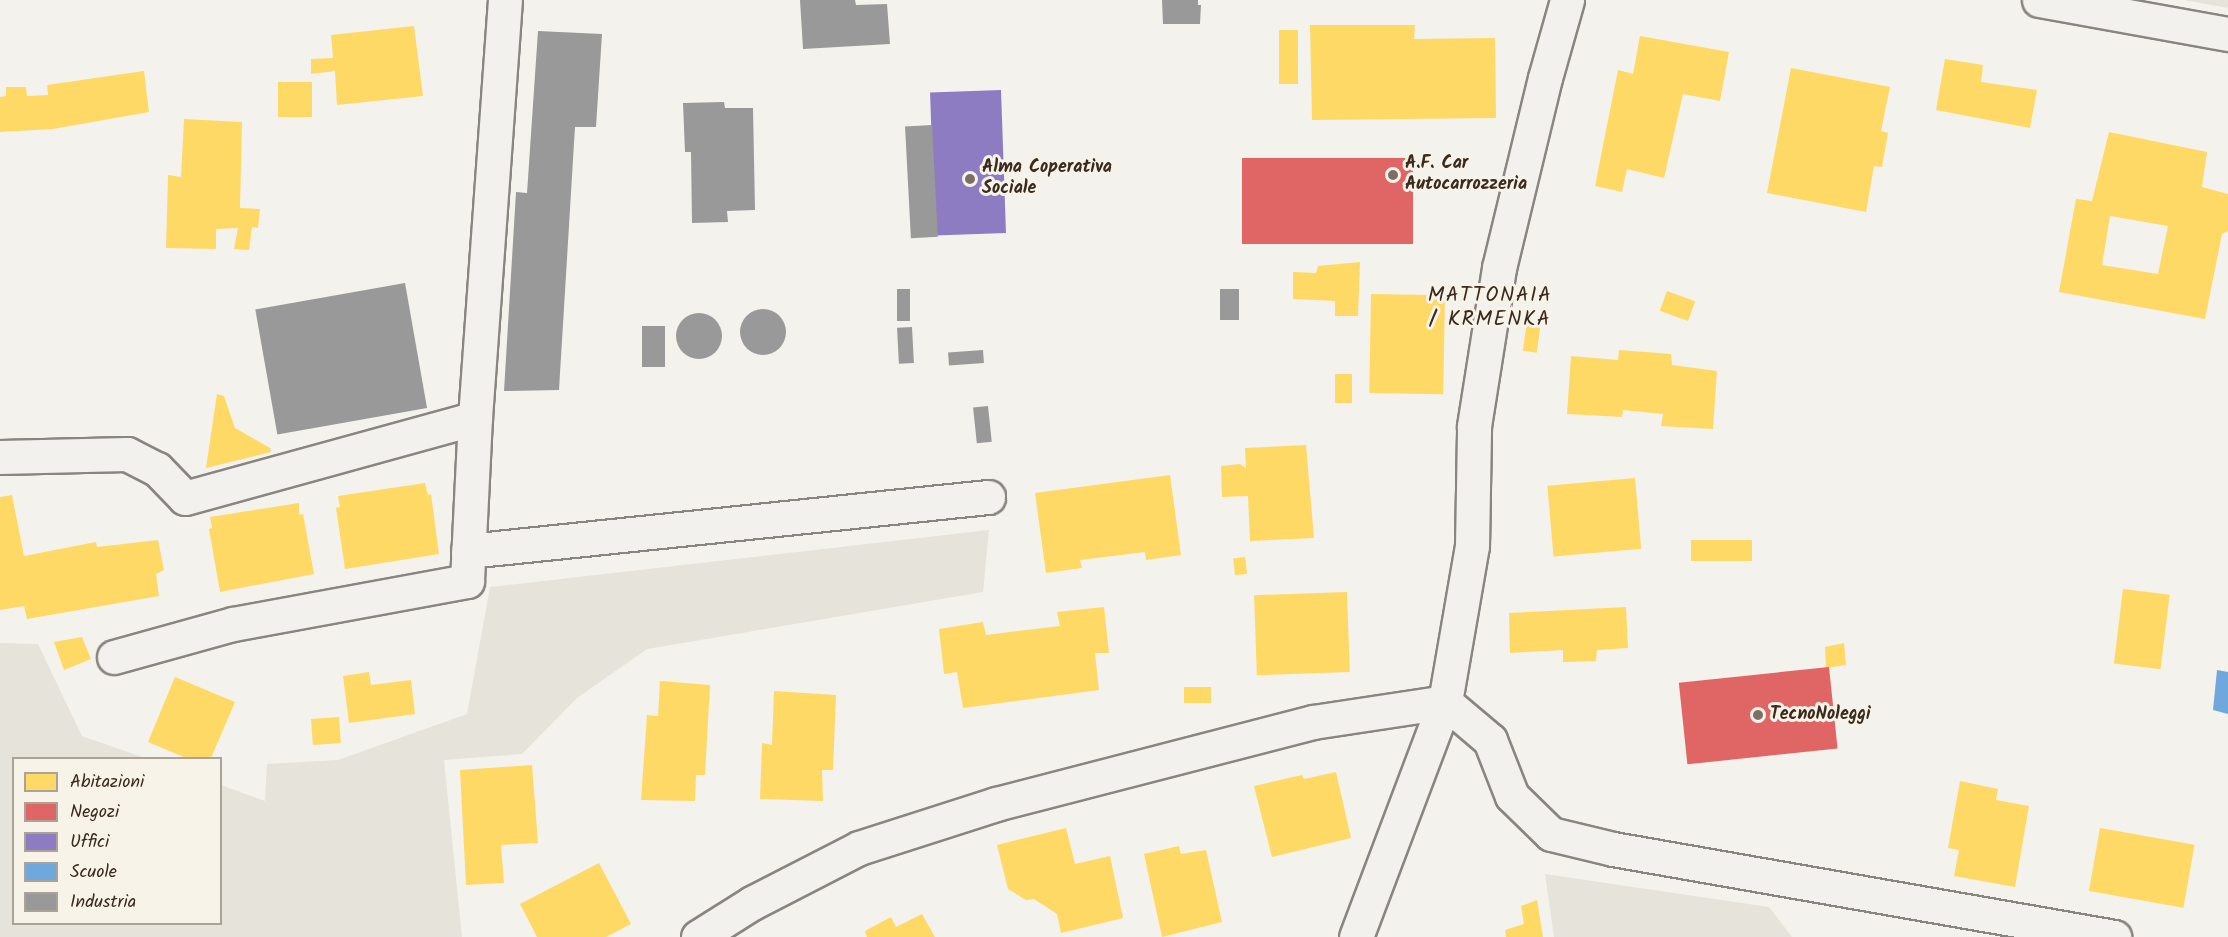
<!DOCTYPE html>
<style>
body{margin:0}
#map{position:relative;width:2228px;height:937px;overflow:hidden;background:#f4f2ec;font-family:Kalam,sans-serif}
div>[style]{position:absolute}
.green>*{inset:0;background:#e6e3da}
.homes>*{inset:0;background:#ffd966;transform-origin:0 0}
.shops>*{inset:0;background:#e06666;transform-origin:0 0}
.offices>*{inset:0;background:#8e7cc3;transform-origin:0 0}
.schools>*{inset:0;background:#6fa8dc}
.industry>*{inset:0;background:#999;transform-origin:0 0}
.round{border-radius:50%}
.roads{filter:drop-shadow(2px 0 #898580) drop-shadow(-2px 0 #898580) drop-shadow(0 2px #898580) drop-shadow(0 -2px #898580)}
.street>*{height:33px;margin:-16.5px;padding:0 16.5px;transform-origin:16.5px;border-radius:16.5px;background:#f2f1ed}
.secondary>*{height:33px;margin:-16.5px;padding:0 16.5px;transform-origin:16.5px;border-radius:16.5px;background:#f2f1ed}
.dots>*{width:16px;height:16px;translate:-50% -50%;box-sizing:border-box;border:3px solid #f7f3e8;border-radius:50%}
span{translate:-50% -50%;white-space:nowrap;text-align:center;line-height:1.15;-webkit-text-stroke:6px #f7f3e8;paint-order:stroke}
.poi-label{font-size:18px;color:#3b2a1e;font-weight:700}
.left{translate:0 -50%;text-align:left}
.quarter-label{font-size:21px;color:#3b2a1e;letter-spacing:1.5px}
.legend{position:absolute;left:12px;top:757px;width:210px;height:168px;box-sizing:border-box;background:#f7f3e8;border:2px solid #aca397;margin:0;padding:8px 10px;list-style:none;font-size:18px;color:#3b2a1e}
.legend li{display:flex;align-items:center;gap:12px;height:30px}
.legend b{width:30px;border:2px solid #aca397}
</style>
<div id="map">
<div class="green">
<i style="clip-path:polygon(2184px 0,2228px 0,2228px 8px)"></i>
<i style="clip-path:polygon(989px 530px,983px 592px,647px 649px,577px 698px,522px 754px,444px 760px,462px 937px,0 937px,0 643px,38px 644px,82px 736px,145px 758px,14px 758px,14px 924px,220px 924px,221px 785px,265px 801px,267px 764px,338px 760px,467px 714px,490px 587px)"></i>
<i style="clip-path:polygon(1545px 874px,1769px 907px,1792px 937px,1554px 937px)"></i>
</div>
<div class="homes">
<i style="clip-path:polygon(1310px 25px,1415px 25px,1414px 39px,1495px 38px,1496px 118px,1312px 120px)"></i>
<i style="clip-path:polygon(414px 26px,423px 96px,337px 105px,335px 71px,311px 74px,311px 59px,333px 58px,331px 35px)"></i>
<i style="left:1279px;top:30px;width:19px;height:54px"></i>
<i style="clip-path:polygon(1640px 36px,1729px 52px,1720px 101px,1683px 94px,1664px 178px,1627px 169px,1622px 192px,1595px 186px,1618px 70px,1633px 74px)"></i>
<i style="clip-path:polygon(1945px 59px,1983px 65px,1981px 82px,2037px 90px,2030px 128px,1936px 110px)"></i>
<i style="clip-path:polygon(1791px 68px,1890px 87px,1881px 131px,1888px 133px,1882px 167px,1874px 166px,1866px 212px,1767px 193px)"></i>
<i style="clip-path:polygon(144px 71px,149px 112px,53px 129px,0 132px,0 97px,6px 96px,6px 87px,26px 87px,27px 96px,48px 95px,47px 85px)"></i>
<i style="left:278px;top:82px;width:34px;height:35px"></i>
<i style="clip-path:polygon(184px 119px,242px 122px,240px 208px,260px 209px,258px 228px,252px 227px,249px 250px,234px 249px,238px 228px,216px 229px,216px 249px,166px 248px,168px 175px,181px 177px)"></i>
<i style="clip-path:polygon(evenodd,2109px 132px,2207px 152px,2202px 187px,2228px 194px,2228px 231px,2222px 234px,2205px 319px,2059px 292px,2076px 199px,2092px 201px,2109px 132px,2110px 216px,2168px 226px,2158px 274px,2102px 265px,2110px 216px)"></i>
<i style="clip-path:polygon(1360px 262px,1358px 316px,1335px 316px,1335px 301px,1293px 299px,1293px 272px,1316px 273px,1318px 266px)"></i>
<i style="left:1667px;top:291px;width:30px;height:21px;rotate:20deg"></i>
<i style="left:1371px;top:294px;width:74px;height:99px;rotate:1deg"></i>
<i style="left:1527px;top:321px;width:14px;height:30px;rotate:8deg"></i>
<i style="clip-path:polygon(1619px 350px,1671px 354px,1672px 365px,1717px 371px,1713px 429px,1661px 426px,1663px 414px,1623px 410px,1622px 417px,1567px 414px,1571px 356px,1618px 360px)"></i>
<i style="left:1335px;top:374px;width:17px;height:29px"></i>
<i style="clip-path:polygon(217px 394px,224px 396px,235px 428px,270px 448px,271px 452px,206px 468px)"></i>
<i style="clip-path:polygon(1306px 445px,1314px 538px,1250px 541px,1248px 496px,1222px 497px,1221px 466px,1240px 464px,1246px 468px,1245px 448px)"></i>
<i style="clip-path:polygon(1170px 475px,1181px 555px,1146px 560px,1145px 552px,1080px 560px,1082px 568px,1046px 573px,1035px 493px)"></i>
<i style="left:1635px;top:478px;width:71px;height:88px;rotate:85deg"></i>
<i style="clip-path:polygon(425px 483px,428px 495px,431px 494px,439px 554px,345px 569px,336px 508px,340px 507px,338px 496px)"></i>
<i style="clip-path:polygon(12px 495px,24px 556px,96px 542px,97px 547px,158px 540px,164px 570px,156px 574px,159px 596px,27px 619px,24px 606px,0 610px,0 497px)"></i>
<i style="clip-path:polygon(299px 503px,299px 515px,303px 514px,314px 574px,220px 592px,209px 529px,212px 528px,210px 517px)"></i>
<i style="left:1752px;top:540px;width:21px;height:61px;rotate:90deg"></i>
<i style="left:1245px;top:557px;width:17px;height:12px;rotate:83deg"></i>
<i style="left:2123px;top:589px;width:47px;height:75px;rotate:7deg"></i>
<i style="left:1347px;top:592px;width:80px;height:93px;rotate:88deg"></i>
<i style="clip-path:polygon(1104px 607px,1109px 653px,1095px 653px,1099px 690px,963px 708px,957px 672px,944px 674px,939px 629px,983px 622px,986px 635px,1060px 626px,1057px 612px)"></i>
<i style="clip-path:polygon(1626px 607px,1628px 648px,1597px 650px,1596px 661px,1563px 662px,1563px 650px,1510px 653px,1509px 613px)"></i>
<i style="clip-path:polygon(82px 637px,91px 659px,64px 670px,54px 642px)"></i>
<i style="clip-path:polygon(1844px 643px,1846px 665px,1826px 668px,1825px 647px)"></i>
<i style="clip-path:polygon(369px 672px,371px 685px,411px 680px,415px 714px,349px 723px,343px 676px)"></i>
<i style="clip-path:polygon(175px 677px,235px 702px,211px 758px,186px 758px,148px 742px)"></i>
<i style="clip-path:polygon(660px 681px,710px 685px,705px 775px,696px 775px,695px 801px,641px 800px,647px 715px,658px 716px)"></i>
<i style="left:1184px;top:687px;width:27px;height:16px"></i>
<i style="clip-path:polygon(774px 691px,836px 695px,833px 770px,822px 770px,823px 801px,760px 799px,762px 743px,772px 745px)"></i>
<i style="left:339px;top:717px;width:26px;height:28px;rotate:86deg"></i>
<i style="clip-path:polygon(532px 765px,538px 843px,501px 845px,504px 883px,466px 885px,460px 770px)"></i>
<i style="clip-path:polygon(1336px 772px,1351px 838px,1272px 857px,1254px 786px,1302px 775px,1304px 779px)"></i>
<i style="clip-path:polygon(1960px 781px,1998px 789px,1996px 800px,2029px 806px,2015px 887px,1954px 876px,1959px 850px,1948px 848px)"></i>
<i style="clip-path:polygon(1066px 828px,1075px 864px,1110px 856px,1123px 918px,1061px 933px,1057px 914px,1034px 899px,1026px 900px,1008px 889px,997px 845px)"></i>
<i style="left:2100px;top:828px;width:96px;height:64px;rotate:10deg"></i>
<i style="clip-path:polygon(1179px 846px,1181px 854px,1206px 850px,1222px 922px,1162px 937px,1144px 854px)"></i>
<i style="clip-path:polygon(599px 863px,631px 924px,606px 937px,537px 937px,520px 904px)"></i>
<i style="clip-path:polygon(1537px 900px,1543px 937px,1506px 937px,1505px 930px,1524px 924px,1521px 906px)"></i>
<i style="clip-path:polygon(922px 914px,935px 937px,867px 937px,865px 931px,891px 917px,896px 927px)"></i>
</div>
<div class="shops">
<i style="left:1242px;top:158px;width:171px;height:86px"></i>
<i style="left:1829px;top:667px;width:82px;height:151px;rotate:84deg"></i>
</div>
<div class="offices">
<i style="left:1001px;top:90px;width:143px;height:71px;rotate:88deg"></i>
</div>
<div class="schools">
<i style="clip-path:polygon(2217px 670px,2228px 672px,2228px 714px,2213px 710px)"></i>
</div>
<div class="industry">
<i style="clip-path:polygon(800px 0,855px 0,856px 5px,887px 4px,890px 44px,803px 49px)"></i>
<i style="clip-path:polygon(1162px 0,1198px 0,1198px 5px,1201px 5px,1200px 24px,1163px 24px)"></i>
<i style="clip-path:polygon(538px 31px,602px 34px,596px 127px,575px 127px,559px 390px,504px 391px,516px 192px,527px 193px)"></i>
<i style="clip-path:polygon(724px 102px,725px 108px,753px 108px,755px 210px,727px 211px,728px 222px,692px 223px,691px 152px,685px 152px,683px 103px)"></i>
<i style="left:932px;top:125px;width:112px;height:27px;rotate:87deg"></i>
<i style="left:405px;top:283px;width:127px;height:152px;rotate:80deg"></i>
<i style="left:897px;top:289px;width:13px;height:32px"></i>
<i style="left:1220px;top:289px;width:19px;height:31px"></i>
<i class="round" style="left:740px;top:309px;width:46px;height:46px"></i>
<i class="round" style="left:676px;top:313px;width:46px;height:46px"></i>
<i style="left:642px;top:326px;width:23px;height:41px"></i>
<i style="left:912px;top:327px;width:36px;height:15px;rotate:87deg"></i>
<i style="left:983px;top:350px;width:13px;height:35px;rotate:86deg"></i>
<i style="left:988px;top:406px;width:36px;height:15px;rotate:84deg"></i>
</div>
<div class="roads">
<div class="street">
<i style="left:0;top:457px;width:127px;rotate:-1.4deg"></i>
<i style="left:127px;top:454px;width:34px;rotate:27deg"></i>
<i style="left:157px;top:469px;width:40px;rotate:46deg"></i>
<i style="left:185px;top:498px;width:301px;rotate:-15.4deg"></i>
<i style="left:468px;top:551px;width:523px;rotate:-5.93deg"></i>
<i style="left:114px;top:657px;width:123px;rotate:-15.5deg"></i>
<i style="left:233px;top:624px;width:238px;rotate:-10.4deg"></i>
<i style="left:467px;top:581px;width:163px;rotate:-87.2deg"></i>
<i style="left:475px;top:418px;width:419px;rotate:-85.9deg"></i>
<i style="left:698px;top:937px;width:64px;rotate:-32.2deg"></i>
<i style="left:752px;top:903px;width:120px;rotate:-27.2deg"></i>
<i style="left:859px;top:848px;width:144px;rotate:-17.8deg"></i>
<i style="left:996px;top:804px;width:327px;rotate:-14.5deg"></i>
<i style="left:1313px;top:722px;width:134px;rotate:-8.6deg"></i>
<i style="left:1445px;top:702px;width:59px;rotate:40.2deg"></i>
<i style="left:1490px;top:740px;width:60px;rotate:68.6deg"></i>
<i style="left:1512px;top:796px;width:54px;rotate:44.3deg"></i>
<i style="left:1551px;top:834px;width:64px;rotate:13.6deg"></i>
<i style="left:1613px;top:849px;width:509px;rotate:9.96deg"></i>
<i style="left:1356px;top:937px;width:251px;rotate:-69.3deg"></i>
<i style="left:1445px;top:702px;width:158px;rotate:-80.2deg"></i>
<i style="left:1472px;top:546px;width:120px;rotate:-89deg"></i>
<i style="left:1474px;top:426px;width:160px;rotate:-81deg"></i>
<i style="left:1499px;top:268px;width:195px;rotate:-76.4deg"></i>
<i style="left:1545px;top:78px;width:81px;rotate:-74.2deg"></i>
</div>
<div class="secondary">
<i style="left:2039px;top:0;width:192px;rotate:10.2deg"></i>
</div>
</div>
<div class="dots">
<i style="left:1393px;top:175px;background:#7c7066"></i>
<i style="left:970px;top:179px;background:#7c7066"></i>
<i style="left:1758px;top:715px;background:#7c7066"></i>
</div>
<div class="poi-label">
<span class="left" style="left:1405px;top:175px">A.F. Car<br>Autocarrozzeria</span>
<span class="left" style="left:982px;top:179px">Alma Coperativa<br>Sociale</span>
<span class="left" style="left:1770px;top:715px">TecnoNoleggi</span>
</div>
<div class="quarter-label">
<span style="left:1490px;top:308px">MATTONAIA<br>/ KRMENKA</span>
</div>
<ul class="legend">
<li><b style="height:16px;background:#ffd966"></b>Abitazioni</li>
<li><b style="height:16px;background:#e06666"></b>Negozi</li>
<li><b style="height:16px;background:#8e7cc3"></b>Uffici</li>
<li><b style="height:16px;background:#6fa8dc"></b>Scuole</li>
<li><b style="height:16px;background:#999"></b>Industria</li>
</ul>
</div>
